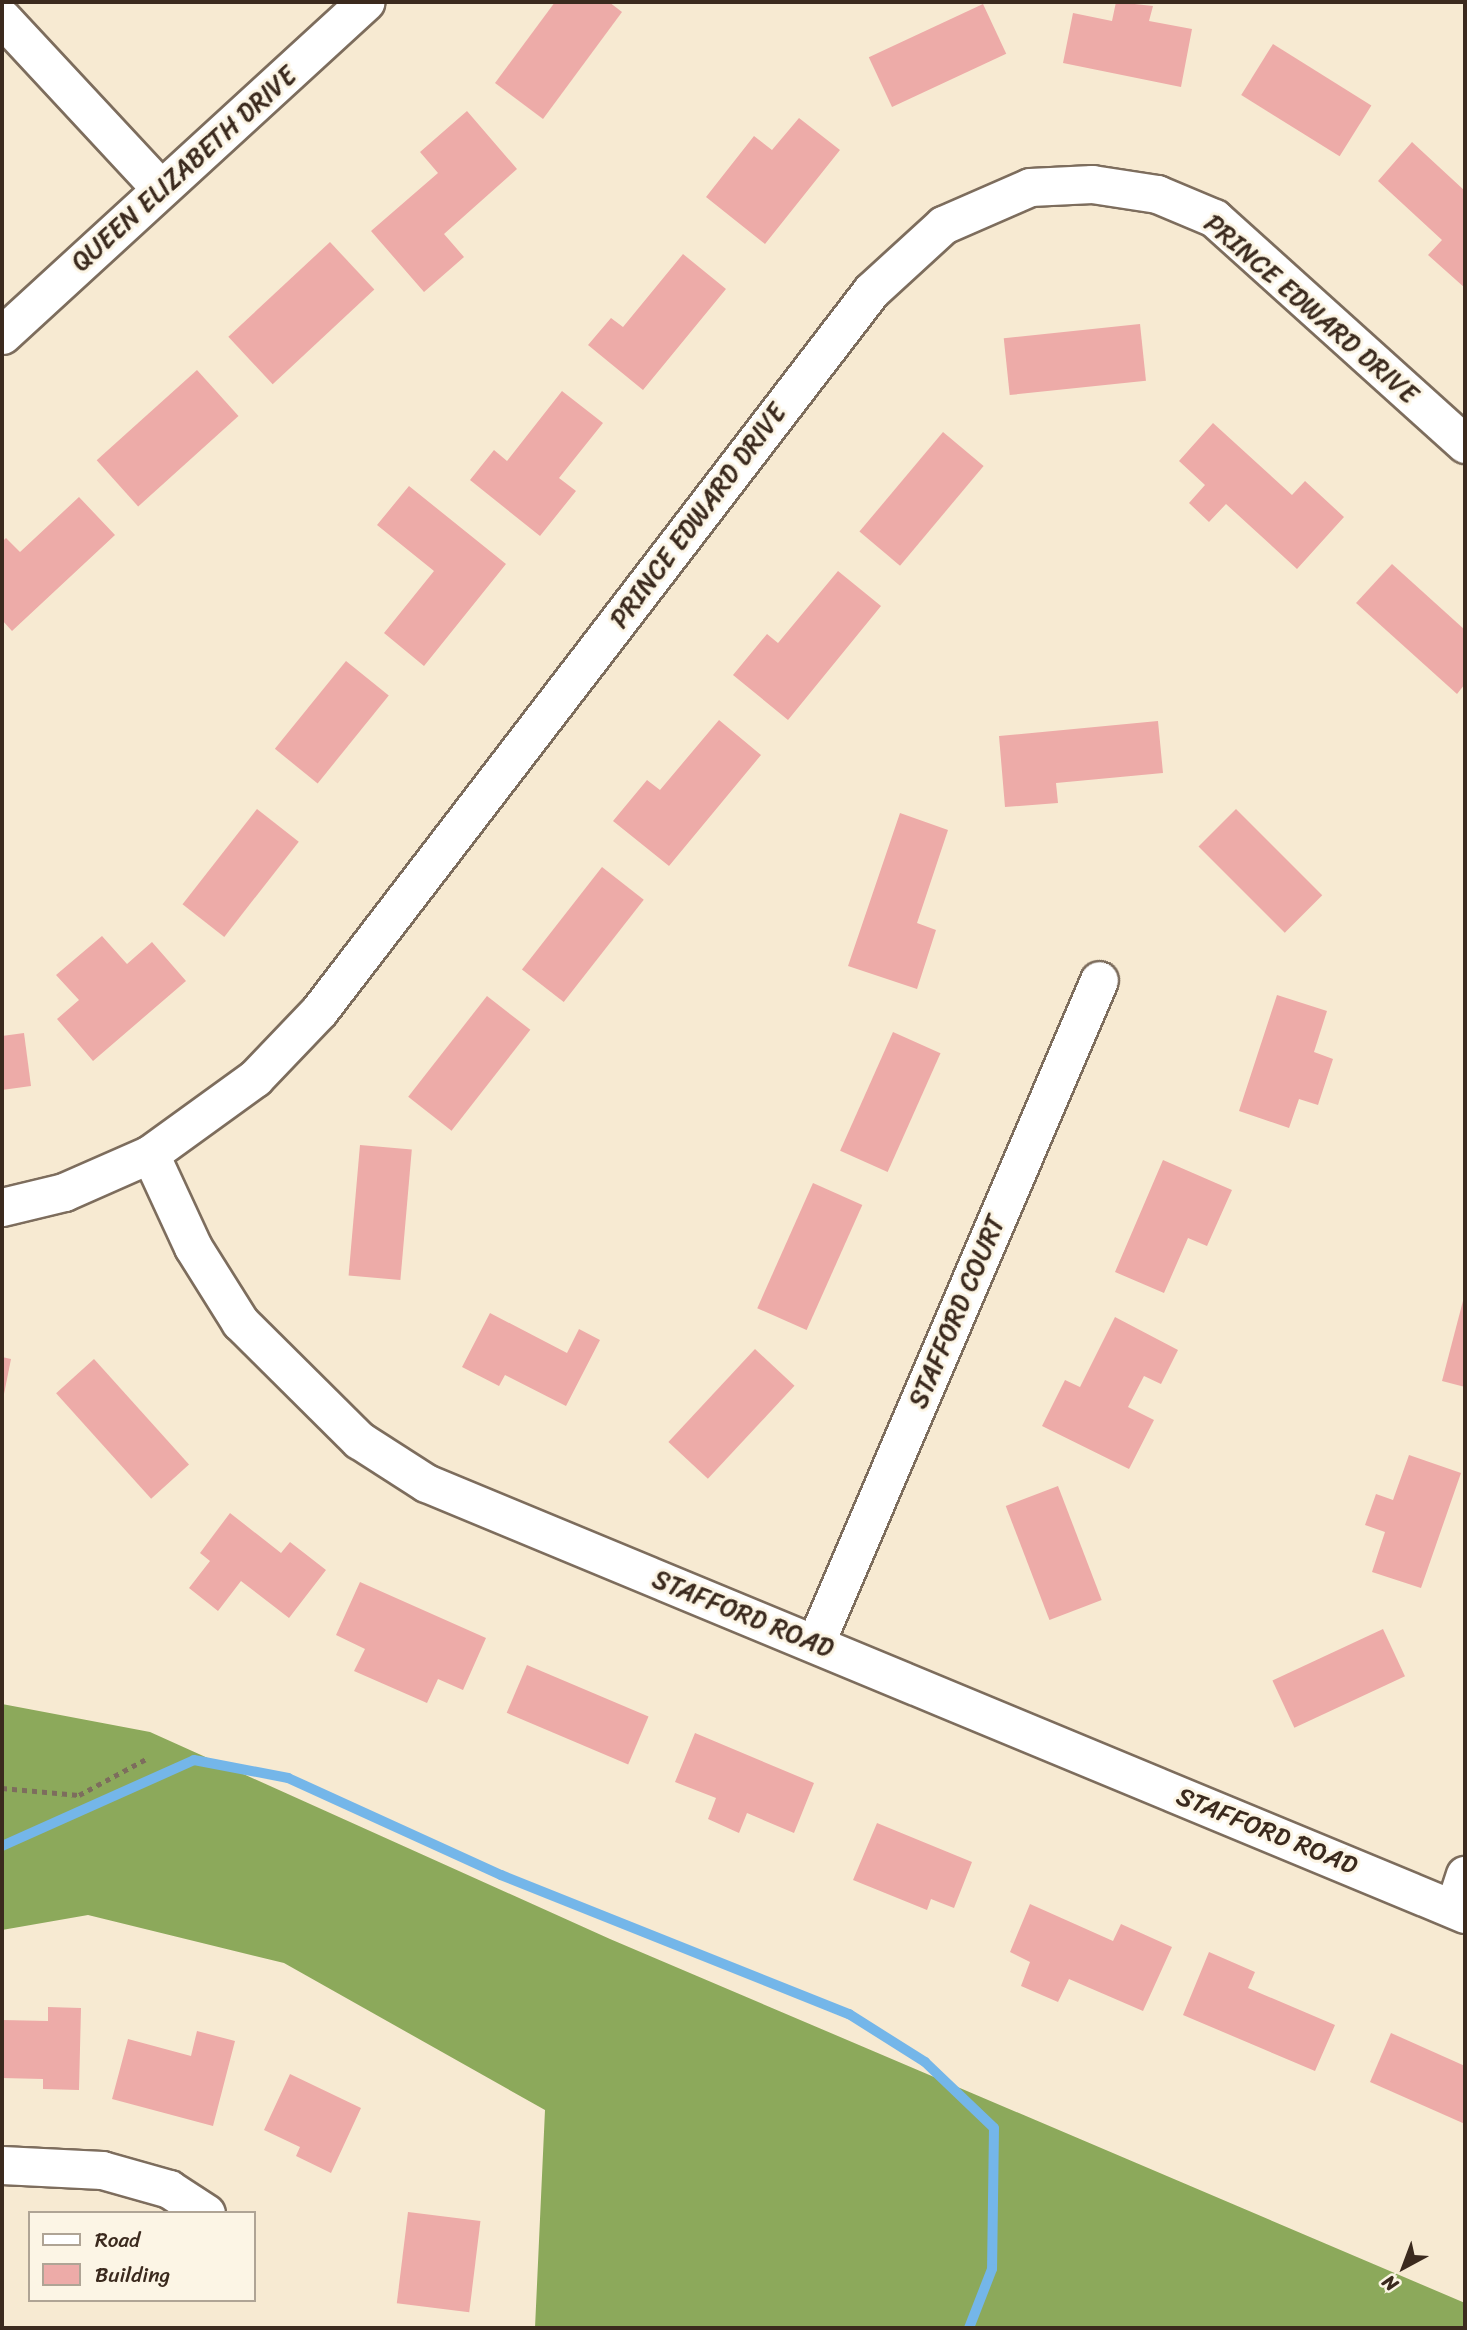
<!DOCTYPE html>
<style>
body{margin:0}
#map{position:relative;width:1467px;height:2330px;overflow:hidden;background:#f7ead2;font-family:Sriracha,sans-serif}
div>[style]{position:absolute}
.forest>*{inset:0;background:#8ca95b}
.stream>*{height:10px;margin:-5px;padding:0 5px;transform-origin:5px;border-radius:5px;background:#74b6e9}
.building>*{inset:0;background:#edaba8;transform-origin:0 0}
.path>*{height:4.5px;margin-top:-2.25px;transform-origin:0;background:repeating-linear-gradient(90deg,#7d6d5d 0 5px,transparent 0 10px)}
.roads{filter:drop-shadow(2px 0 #7d6d5d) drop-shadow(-2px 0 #7d6d5d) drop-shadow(0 2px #7d6d5d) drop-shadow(0 -2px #7d6d5d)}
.street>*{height:37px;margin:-18.5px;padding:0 18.5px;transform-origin:18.5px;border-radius:18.5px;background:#fff}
span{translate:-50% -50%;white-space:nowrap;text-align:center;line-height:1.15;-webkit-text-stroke:6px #fcf5e5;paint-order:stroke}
.street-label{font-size:26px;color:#3b2a1e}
.frame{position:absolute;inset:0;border:4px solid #3b2a1e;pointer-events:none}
.legend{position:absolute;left:28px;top:2211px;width:228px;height:91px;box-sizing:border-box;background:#fcf5e5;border:2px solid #afa495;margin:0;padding:9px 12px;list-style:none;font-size:21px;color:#3b2a1e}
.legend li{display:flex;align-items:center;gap:14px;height:35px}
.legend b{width:35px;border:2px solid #afa495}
.north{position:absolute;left:1369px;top:2232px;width:70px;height:70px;-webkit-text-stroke:5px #fcf5e5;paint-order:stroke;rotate:221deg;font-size:19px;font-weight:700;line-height:28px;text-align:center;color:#3b2a1e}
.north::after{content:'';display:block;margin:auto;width:24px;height:32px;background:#3b2a1e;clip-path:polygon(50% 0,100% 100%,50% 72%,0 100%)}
</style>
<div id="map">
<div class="forest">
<i style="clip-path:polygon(2px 1704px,150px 1732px,610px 1939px,1465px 2303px,1465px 2328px,535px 2328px,545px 2110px,284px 1963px,88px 1915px,2px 1930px)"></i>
</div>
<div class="stream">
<i style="left:2px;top:1846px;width:210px;rotate:-24.1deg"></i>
<i style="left:194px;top:1760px;width:96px;rotate:10.8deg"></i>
<i style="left:288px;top:1778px;width:234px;rotate:24.5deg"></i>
<i style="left:501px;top:1875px;width:375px;rotate:21.8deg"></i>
<i style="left:849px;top:2014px;width:90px;rotate:32.3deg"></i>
<i style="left:925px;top:2062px;width:95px;rotate:43.7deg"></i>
<i style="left:994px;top:2128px;width:141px;rotate:90.8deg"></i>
<i style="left:992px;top:2269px;width:63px;rotate:111.3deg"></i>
</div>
<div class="building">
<i style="clip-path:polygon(555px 2px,609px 2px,622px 12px,543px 119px,495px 83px)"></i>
<i style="clip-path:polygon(1116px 2px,1153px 6px,1149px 21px,1192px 29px,1181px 87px,1063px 63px,1073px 13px,1112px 21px)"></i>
<i style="left:983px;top:4px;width:55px;height:126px;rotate:65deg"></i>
<i style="left:1273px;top:44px;width:116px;height:60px;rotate:32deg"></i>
<i style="clip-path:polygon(467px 111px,517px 169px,444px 234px,464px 257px,424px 292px,371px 231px,438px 173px,420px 152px)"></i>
<i style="clip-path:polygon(799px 118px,840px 150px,765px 244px,706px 197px,754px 136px,772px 150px)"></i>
<i style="clip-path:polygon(1412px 142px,1465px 191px,1465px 288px,1428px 255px,1442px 240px,1378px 181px)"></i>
<i style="left:330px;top:242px;width:65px;height:139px;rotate:47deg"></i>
<i style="clip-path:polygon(683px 254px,726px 289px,643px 390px,588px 345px,611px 318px,623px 327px)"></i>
<i style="left:1140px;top:324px;width:57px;height:137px;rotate:84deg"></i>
<i style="left:197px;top:370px;width:62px;height:135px;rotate:48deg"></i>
<i style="clip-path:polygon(562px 391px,603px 423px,559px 478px,576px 491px,540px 536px,470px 480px,494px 450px,507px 461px)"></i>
<i style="clip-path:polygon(1213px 423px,1292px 495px,1305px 481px,1344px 517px,1297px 569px,1226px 504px,1209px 522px,1189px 503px,1205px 485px,1179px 461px)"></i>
<i style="left:943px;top:432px;width:53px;height:130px;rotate:40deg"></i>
<i style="clip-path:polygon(409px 486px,506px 564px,424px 666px,384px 633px,434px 571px,377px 525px)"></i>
<i style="clip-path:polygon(79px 497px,115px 535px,12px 631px,2px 620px,2px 542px,6px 538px,20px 552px)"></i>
<i style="clip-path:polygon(1392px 564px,1465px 630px,1465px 684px,1457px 694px,1356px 603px)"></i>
<i style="clip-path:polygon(838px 571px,881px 606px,788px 720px,733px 675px,767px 634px,778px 643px)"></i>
<i style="left:346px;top:661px;width:55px;height:113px;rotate:39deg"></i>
<i style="clip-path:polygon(719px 720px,761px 755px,669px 866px,613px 821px,647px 780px,660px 790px)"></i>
<i style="clip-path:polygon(1158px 721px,1163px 773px,1056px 783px,1058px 803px,1005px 807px,999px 736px)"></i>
<i style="left:257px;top:809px;width:53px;height:121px;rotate:38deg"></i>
<i style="left:1236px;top:809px;width:122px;height:53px;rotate:45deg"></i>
<i style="clip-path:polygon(900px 813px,948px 830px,917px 923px,936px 930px,917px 989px,848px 966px)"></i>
<i style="left:602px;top:867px;width:53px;height:130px;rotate:38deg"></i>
<i style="clip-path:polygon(102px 936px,127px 964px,152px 942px,186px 981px,93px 1061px,57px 1019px,79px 1000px,56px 975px)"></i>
<i style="clip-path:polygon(1277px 995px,1327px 1011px,1314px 1052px,1333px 1059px,1318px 1105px,1299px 1099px,1289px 1128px,1239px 1111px)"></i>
<i style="left:487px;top:996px;width:55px;height:128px;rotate:38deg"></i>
<i style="left:893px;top:1032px;width:52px;height:130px;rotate:24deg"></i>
<i style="clip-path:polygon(24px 1033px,31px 1086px,2px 1090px,2px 1036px)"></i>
<i style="left:360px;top:1145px;width:52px;height:131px;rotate:5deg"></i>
<i style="clip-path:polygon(1163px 1160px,1232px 1190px,1207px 1246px,1188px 1238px,1164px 1293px,1115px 1272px)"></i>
<i style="left:813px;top:1183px;width:54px;height:137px;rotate:24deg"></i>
<i style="clip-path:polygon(1464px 1297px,1465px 1297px,1465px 1387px,1442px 1381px)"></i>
<i style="clip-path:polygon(490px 1313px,567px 1353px,579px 1329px,600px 1340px,566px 1406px,505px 1375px,499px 1386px,462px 1367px)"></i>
<i style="clip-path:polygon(1115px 1317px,1178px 1350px,1161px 1384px,1144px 1376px,1128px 1407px,1154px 1420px,1129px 1469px,1042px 1426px,1065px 1380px,1080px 1387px)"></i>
<i style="left:755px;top:1349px;width:54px;height:127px;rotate:43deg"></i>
<i style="clip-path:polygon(2px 1357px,11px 1359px,3px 1399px,2px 1399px)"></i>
<i style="left:94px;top:1359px;width:142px;height:51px;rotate:48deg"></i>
<i style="clip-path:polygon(1409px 1455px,1461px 1473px,1421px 1588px,1372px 1572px,1385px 1532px,1365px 1525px,1376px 1494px,1393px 1500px)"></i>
<i style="left:1058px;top:1486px;width:122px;height:56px;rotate:69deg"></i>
<i style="clip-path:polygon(230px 1513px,281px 1553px,290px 1542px,326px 1570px,289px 1618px,241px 1581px,218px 1611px,189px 1588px,210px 1561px,200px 1553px)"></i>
<i style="clip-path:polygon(360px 1582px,486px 1638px,463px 1690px,438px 1679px,427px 1703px,354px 1671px,365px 1649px,336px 1635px)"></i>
<i style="left:1383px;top:1629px;width:52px;height:122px;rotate:65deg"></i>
<i style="left:527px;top:1665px;width:132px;height:52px;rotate:23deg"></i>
<i style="clip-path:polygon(695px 1733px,814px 1783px,794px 1833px,747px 1813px,739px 1833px,708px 1819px,716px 1798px,675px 1782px)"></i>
<i style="clip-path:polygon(877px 1823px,972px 1862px,954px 1908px,931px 1899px,927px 1910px,853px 1880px)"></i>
<i style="clip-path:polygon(1030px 1904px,1113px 1941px,1121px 1924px,1172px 1947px,1143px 2011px,1069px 1979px,1058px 2002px,1021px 1986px,1030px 1962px,1010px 1952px)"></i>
<i style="clip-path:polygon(1209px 1952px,1255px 1972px,1248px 1988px,1335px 2025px,1315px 2071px,1183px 2015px)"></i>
<i style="clip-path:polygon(48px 2007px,81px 2008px,79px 2090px,43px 2089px,43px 2079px,2px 2078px,2px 2020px,48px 2021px)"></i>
<i style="clip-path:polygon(197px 2031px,235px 2041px,213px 2126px,112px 2099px,128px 2039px,191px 2056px)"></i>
<i style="clip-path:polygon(1391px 2033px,1465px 2066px,1465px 2124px,1370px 2082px)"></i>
<i style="clip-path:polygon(290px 2074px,361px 2108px,331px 2173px,296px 2156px,300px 2147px,264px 2130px)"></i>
<i style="left:408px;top:2212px;width:73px;height:92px;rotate:7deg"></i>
</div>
<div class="path">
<i style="left:2px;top:1788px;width:77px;rotate:5.2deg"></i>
<i style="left:79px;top:1795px;width:76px;rotate:-28.2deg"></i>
</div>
<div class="roads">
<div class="street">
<i style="left:2px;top:18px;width:232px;rotate:47.1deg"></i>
<i style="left:2px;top:335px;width:493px;rotate:-42.5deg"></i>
<i style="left:150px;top:1154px;width:102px;rotate:65.2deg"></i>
<i style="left:193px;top:1247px;width:89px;rotate:57.9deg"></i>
<i style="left:240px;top:1322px;width:168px;rotate:44.8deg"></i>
<i style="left:359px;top:1440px;width:80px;rotate:32.7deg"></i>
<i style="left:426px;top:1483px;width:1125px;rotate:22.53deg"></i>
<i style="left:2px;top:1207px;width:64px;rotate:-13.6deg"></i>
<i style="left:64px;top:1192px;width:94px;rotate:-23.8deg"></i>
<i style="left:150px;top:1154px;width:130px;rotate:-35.9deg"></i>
<i style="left:255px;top:1078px;width:93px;rotate:-46.3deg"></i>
<i style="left:319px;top:1011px;width:907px;rotate:-52.52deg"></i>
<i style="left:871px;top:291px;width:98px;rotate:-42.5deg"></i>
<i style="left:943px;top:225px;width:95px;rotate:-23.6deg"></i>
<i style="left:1030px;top:187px;width:62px;rotate:-2.8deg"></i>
<i style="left:1092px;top:184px;width:66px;rotate:8.7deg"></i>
<i style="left:1157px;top:194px;width:62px;rotate:22.8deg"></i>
<i style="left:1214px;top:218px;width:338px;rotate:42deg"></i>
<i style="left:815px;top:1644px;width:722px;rotate:-66.84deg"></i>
<i style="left:1454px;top:1908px;width:35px;rotate:-72deg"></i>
<i style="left:2px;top:2165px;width:100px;rotate:2.9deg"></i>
<i style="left:102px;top:2170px;width:70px;rotate:15.8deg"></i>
<i style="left:169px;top:2189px;width:44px;rotate:33deg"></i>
</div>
</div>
<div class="street-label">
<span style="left:184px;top:169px;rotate:-42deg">QUEEN ELIZABETH DRIVE</span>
<span style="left:1311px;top:309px;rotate:41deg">PRINCE EDWARD DRIVE</span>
<span style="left:698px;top:516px;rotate:-53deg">PRINCE EDWARD DRIVE</span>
<span style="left:957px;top:1312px;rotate:-67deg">STAFFORD COURT</span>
<span style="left:743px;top:1614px;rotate:22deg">STAFFORD ROAD</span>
<span style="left:1267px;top:1831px;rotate:22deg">STAFFORD ROAD</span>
</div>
<div class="frame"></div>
<ul class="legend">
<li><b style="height:9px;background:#fff"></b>Road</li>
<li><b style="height:19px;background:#edaba8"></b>Building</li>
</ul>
<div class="north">N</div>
</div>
